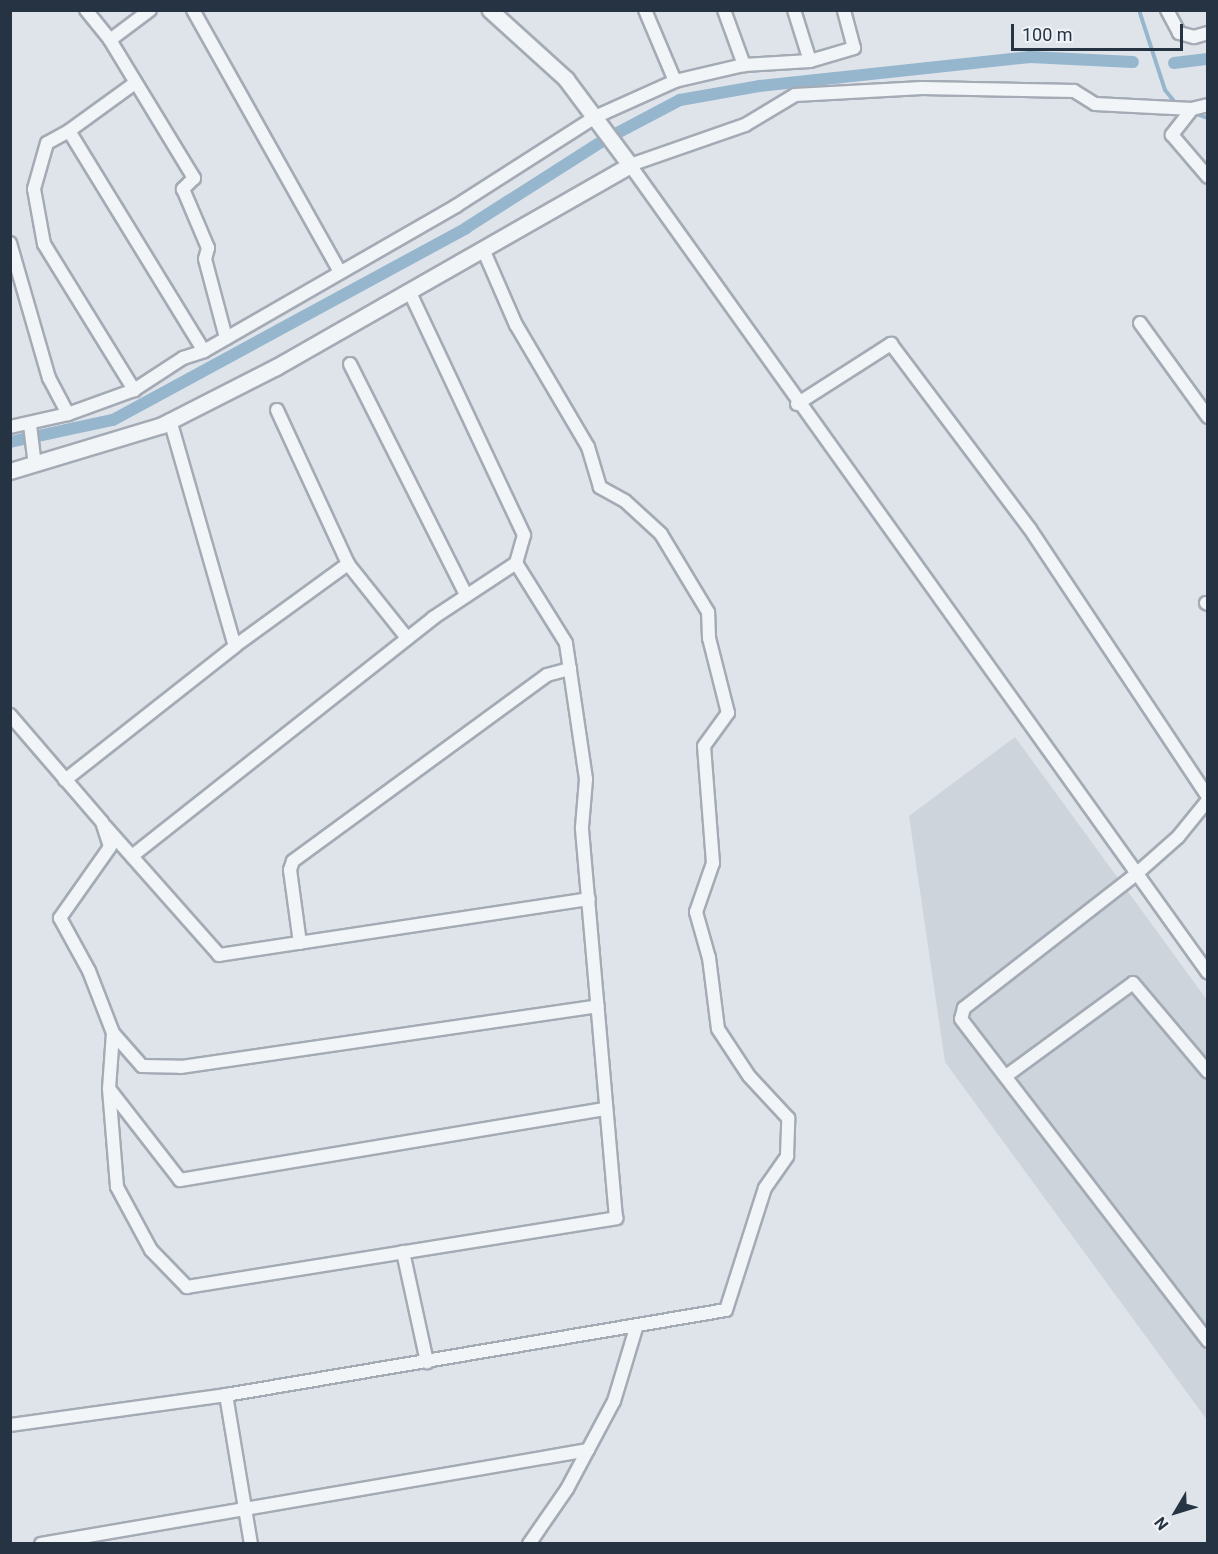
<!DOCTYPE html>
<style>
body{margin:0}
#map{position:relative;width:1218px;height:1554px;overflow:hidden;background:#dfe4ea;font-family:Roboto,sans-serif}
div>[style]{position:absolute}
.built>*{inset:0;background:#cdd4dc}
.stream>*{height:4px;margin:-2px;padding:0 2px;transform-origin:2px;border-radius:2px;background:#96b6ce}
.canal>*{height:12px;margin:-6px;padding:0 6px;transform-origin:6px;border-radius:6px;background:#96b6ce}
.roads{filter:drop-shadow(2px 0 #a4abb5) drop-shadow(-2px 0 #a4abb5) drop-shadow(0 2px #a4abb5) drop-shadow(0 -2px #a4abb5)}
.minor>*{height:12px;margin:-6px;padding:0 6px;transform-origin:6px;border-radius:6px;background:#f2f5f8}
.tertiary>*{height:15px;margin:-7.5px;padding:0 7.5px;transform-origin:7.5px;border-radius:7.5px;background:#f2f5f8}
span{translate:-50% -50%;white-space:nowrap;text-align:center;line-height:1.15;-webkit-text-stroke:4.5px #eff3f7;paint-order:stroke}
.frame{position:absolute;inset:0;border:12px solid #263343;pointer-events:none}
.north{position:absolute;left:1146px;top:1482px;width:60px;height:60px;-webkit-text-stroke:4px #eff3f7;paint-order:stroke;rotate:232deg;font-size:16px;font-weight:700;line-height:24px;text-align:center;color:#263343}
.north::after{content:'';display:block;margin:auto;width:21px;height:27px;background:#263343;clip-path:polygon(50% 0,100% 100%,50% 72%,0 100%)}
.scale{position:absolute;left:1011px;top:24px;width:172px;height:27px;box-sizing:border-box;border:3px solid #263343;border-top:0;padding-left:8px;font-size:18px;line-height:21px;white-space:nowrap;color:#263343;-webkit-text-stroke:4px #eff3f7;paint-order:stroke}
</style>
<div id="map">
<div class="built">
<i style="clip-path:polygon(1015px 737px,1207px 1000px,1207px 1420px,945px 1062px,909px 816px)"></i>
</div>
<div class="stream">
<i style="left:1139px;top:10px;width:84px;rotate:72deg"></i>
<i style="left:1165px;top:90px;width:19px;rotate:51deg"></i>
<i style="left:1194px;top:113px;width:15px;rotate:20deg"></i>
</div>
<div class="canal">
<i style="left:1174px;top:63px;width:34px;rotate:-7deg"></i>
<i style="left:10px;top:442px;width:105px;rotate:-12.1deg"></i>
<i style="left:113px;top:420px;width:402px;rotate:-28.5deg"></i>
<i style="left:466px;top:228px;width:164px;rotate:-32.5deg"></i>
<i style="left:604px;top:140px;width:86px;rotate:-27.8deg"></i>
<i style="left:680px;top:100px;width:80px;rotate:-10deg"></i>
<i style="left:759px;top:86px;width:273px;rotate:-6.1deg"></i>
<i style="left:1030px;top:57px;width:103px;rotate:2.8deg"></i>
</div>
<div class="roads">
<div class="minor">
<i style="left:86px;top:10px;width:38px;rotate:51deg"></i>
<i style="left:110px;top:40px;width:162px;rotate:58.7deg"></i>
<i style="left:194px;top:178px;width:16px;rotate:135deg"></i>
<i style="left:183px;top:189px;width:64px;rotate:67deg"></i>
<i style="left:208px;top:248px;width:11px;rotate:105deg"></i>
<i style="left:205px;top:259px;width:82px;rotate:75.1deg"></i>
<i style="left:193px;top:10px;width:298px;rotate:60.7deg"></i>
<i style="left:645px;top:10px;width:77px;rotate:67.1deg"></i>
<i style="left:724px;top:10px;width:59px;rotate:70deg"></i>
<i style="left:794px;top:10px;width:53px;rotate:72.6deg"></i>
<i style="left:1167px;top:10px;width:26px;rotate:62deg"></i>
<i style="left:1179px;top:33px;width:16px;rotate:15deg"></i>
<i style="left:1194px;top:37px;width:15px;rotate:-16deg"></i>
<i style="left:110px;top:40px;width:50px;rotate:-36.9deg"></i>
<i style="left:135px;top:83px;width:82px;rotate:144deg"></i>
<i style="left:69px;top:131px;width:258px;rotate:58.5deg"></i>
<i style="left:1208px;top:105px;width:16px;rotate:166deg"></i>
<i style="left:1192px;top:109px;width:97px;rotate:-177deg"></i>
<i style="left:1095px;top:104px;width:25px;rotate:-148deg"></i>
<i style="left:1074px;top:91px;width:152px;rotate:-178.9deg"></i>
<i style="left:922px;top:88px;width:127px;rotate:176.8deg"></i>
<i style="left:795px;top:95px;width:58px;rotate:149deg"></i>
<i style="left:745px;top:125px;width:122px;rotate:160.8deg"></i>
<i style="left:630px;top:165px;width:993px;rotate:54.42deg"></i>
<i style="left:1192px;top:109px;width:33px;rotate:128deg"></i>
<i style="left:1172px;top:135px;width:55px;rotate:49.4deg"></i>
<i style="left:69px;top:131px;width:25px;rotate:151deg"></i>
<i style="left:47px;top:143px;width:48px;rotate:105.8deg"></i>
<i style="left:34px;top:189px;width:56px;rotate:79.7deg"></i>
<i style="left:44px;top:244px;width:172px;rotate:58.3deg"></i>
<i style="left:10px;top:243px;width:141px;rotate:73.9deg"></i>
<i style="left:49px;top:378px;width:41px;rotate:62.2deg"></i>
<i style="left:1140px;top:323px;width:116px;rotate:54.1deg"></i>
<i style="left:350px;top:364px;width:258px;rotate:63.3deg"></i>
<i style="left:797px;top:404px;width:112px;rotate:-32.6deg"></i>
<i style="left:891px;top:344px;width:231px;rotate:53.1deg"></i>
<i style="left:1030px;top:529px;width:322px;rotate:56.4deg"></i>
<i style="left:277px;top:410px;width:170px;rotate:65.2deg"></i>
<i style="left:170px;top:420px;width:235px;rotate:74deg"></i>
<i style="left:235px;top:646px;width:140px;rotate:-36deg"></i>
<i style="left:348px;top:564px;width:95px;rotate:51.4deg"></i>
<i style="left:30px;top:425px;width:39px;rotate:83deg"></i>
<i style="left:10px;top:427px;width:59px;rotate:-12.6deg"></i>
<i style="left:68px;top:414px;width:70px;rotate:-20deg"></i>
<i style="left:134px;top:390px;width:59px;rotate:-33.1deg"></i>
<i style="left:183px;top:358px;width:22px;rotate:-18deg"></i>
<i style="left:204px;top:351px;width:291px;rotate:-29.9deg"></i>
<i style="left:456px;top:206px;width:165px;rotate:-32.6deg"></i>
<i style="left:595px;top:117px;width:88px;rotate:-24.2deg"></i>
<i style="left:675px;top:81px;width:71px;rotate:-13.1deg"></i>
<i style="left:744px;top:65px;width:66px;rotate:-3.5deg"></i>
<i style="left:810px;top:61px;width:46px;rotate:-16.5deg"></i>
<i style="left:854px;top:48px;width:39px;rotate:-105deg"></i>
<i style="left:1206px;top:603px;width:2px;rotate:27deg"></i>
<i style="left:10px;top:715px;width:141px;rotate:49.3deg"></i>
<i style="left:102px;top:822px;width:26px;rotate:72deg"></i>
<i style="left:110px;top:847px;width:87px;rotate:125.2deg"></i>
<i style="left:60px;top:918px;width:60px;rotate:61.3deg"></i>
<i style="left:89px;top:971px;width:66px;rotate:68.8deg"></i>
<i style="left:113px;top:1033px;width:56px;rotate:94.1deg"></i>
<i style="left:109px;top:1089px;width:98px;rotate:85.3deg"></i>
<i style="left:117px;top:1187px;width:72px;rotate:61.6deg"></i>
<i style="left:151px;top:1250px;width:52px;rotate:45.8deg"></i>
<i style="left:187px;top:1287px;width:435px;rotate:-9.1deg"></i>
<i style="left:616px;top:1218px;width:392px;rotate:-95deg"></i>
<i style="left:582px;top:827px;width:48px;rotate:-85.2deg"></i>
<i style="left:586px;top:779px;width:137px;rotate:-98.4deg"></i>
<i style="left:566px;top:643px;width:94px;rotate:-122deg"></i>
<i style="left:516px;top:563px;width:29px;rotate:-74deg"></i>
<i style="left:524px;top:535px;width:270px;rotate:-115.2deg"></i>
<i style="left:65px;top:780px;width:216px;rotate:-38.2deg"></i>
<i style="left:1208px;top:800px;width:48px;rotate:129deg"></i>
<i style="left:1178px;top:837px;width:57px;rotate:138.5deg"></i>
<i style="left:1135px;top:875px;width:217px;rotate:142.1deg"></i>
<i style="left:964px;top:1008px;width:11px;rotate:105deg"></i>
<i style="left:961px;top:1019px;width:406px;rotate:52.5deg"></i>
<i style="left:105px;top:826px;width:172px;rotate:48.5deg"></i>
<i style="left:219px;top:955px;width:374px;rotate:-8.6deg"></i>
<i style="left:132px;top:856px;width:384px;rotate:-38.3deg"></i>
<i style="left:433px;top:618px;width:100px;rotate:-33.5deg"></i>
<i style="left:300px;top:943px;width:74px;rotate:-97.8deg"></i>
<i style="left:290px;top:870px;width:9px;rotate:-72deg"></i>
<i style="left:293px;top:861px;width:315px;rotate:-36.2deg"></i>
<i style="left:547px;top:675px;width:24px;rotate:-15deg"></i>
<i style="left:113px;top:1033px;width:44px;rotate:48.7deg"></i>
<i style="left:142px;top:1066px;width:39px;rotate:1deg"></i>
<i style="left:181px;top:1067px;width:421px;rotate:-8.3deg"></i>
<i style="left:1006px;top:1076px;width:157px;rotate:-36.2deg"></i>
<i style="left:1133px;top:983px;width:116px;rotate:49.9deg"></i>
<i style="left:110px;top:1090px;width:114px;rotate:52.1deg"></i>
<i style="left:180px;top:1180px;width:432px;rotate:-9.5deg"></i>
<i style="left:403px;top:1252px;width:113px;rotate:77.7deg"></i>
<i style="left:226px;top:1395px;width:151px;rotate:80.5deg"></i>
<i style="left:10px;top:1425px;width:218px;rotate:-7.9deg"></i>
<i style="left:226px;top:1395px;width:507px;rotate:-9.65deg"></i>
<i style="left:726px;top:1310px;width:128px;rotate:-72.3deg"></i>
<i style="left:765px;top:1188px;width:39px;rotate:-55deg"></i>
<i style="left:787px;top:1156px;width:38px;rotate:-88deg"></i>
<i style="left:788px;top:1118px;width:57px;rotate:-132.9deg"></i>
<i style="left:749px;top:1076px;width:56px;rotate:-123.4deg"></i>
<i style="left:718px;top:1029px;width:72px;rotate:-97.2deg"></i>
<i style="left:709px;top:958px;width:48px;rotate:-105.8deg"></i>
<i style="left:696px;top:912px;width:52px;rotate:-70.9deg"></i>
<i style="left:713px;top:863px;width:117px;rotate:-94.4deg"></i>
<i style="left:704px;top:746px;width:41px;rotate:-54deg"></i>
<i style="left:728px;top:713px;width:77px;rotate:-104.2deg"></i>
<i style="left:709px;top:638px;width:26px;rotate:-92deg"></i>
<i style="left:708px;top:612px;width:91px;rotate:-121.1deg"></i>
<i style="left:661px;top:534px;width:49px;rotate:-137.5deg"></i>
<i style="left:625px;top:501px;width:29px;rotate:-151deg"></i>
<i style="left:600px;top:487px;width:42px;rotate:-106.7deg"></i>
<i style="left:588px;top:447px;width:142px;rotate:-120.5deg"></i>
<i style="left:516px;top:325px;width:83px;rotate:-113.5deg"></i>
<i style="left:41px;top:1544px;width:555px;rotate:-9.75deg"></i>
<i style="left:529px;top:1544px;width:67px;rotate:-55.4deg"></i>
<i style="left:567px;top:1489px;width:100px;rotate:-61.9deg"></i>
<i style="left:614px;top:1401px;width:76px;rotate:-73.2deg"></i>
</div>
<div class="tertiary">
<i style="left:10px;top:471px;width:159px;rotate:-16.8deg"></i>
<i style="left:162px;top:425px;width:128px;rotate:-27deg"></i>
<i style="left:276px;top:367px;width:408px;rotate:-29.7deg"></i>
<i style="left:630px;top:165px;width:107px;rotate:-126.7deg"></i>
<i style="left:566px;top:79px;width:103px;rotate:-137.8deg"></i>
</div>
</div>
<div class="frame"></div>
<div class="north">N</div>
<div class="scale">100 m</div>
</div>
